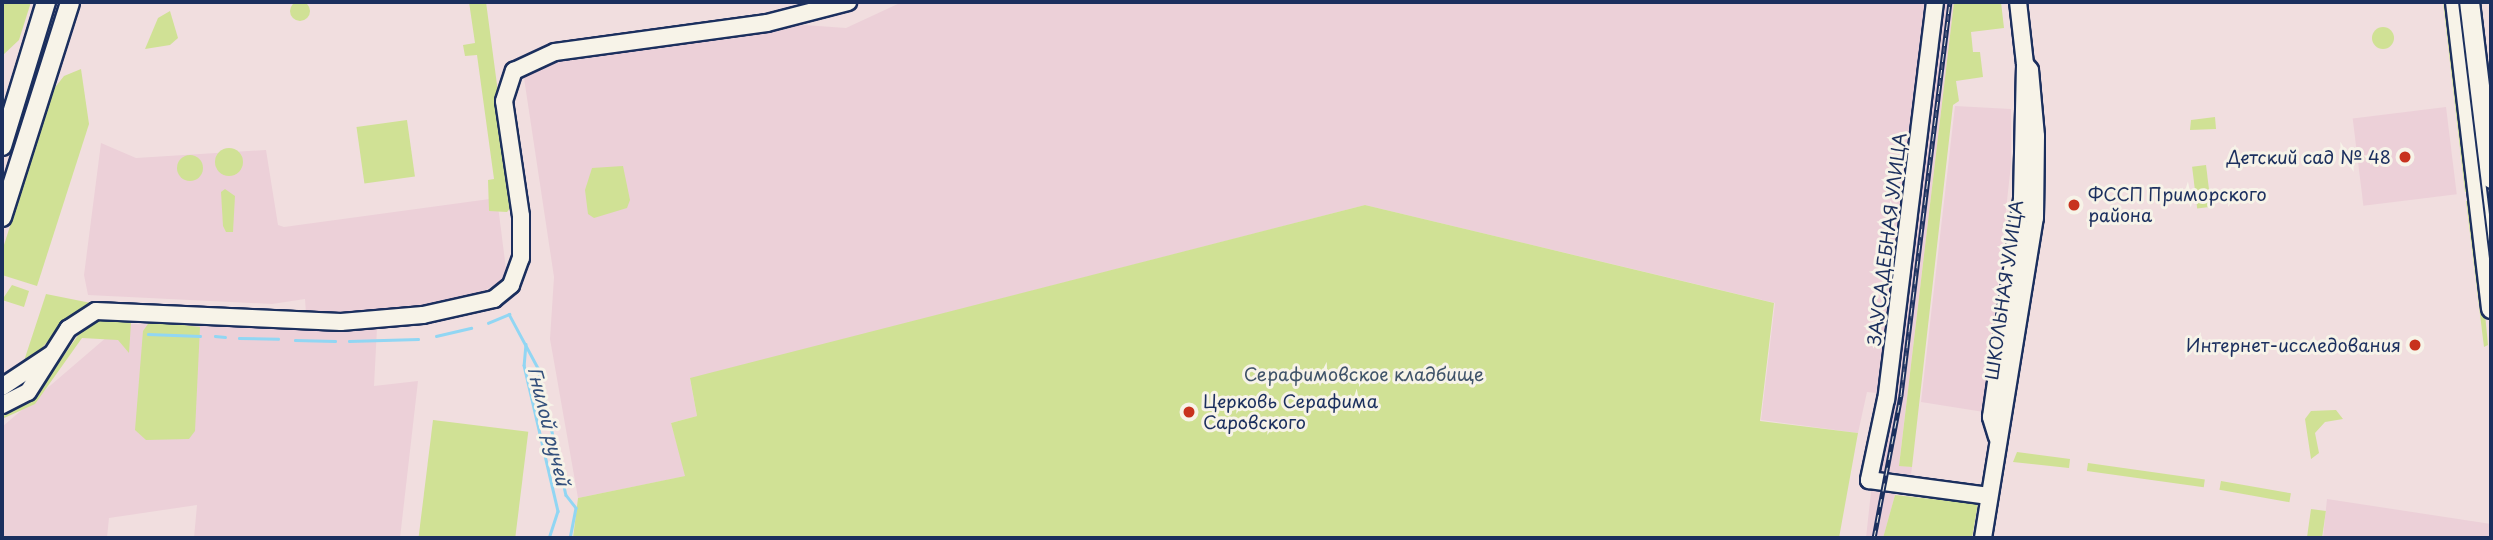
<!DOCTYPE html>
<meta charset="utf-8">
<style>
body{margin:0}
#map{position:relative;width:2493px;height:540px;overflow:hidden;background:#f1dedf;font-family:"Playpen Sans",sans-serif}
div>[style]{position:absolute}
.built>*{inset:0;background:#ecd0d8;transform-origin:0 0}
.green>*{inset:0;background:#d0e195;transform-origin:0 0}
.round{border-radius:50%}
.stream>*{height:2.5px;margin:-1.25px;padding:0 1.25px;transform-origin:1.25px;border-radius:1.25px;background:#91d6f3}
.roads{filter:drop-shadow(2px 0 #1b2f5e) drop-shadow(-2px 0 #1b2f5e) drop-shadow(0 2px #1b2f5e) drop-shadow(0 -2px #1b2f5e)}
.tertiary>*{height:16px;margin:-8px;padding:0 8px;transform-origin:8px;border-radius:8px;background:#f7f3e8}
.secondary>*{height:18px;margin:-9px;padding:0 9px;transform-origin:9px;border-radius:9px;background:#f7f3e8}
.tram>*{height:2px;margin:-1px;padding:0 1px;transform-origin:1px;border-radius:1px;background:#1b2f5e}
.rail>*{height:5px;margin-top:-2.5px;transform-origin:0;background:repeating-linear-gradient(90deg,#f7f3e8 0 8px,#1b2f5e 0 16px);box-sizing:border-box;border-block:2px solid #1b2f5e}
.dots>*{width:19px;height:19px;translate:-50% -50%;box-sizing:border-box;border:4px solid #f7f3e8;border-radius:50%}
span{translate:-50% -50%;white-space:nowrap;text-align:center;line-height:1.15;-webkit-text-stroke:6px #f7f3e8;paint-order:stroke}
.poi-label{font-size:18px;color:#1b2f5e}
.right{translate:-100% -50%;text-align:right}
.left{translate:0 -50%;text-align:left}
.street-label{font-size:18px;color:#1b2f5e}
.park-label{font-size:18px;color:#3f5369}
.water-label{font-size:19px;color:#33507c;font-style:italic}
.frame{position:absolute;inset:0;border:4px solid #1b2f5e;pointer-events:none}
</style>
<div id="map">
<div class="built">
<i style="clip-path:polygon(902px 2px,1928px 2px,1877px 393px,1867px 392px,1858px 433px,1761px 420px,1775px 303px,1365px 205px,690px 379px,697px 416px,671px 423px,686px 476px,578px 498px,550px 339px,554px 277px,524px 78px,556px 59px,804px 25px,846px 28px)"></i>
<i style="clip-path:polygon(1942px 2px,1954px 2px,1899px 465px,1912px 467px,1910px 482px,1895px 495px,1883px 538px,1866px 538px,1871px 492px,1882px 469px,1889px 429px)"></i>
<i style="clip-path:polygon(1955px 106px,2011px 109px,2011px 164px,1984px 412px,1921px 402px)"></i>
<i style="left:2446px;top:107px;width:88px;height:94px;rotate:83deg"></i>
<i style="clip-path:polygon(101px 143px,136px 158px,266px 150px,278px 225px,284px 227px,497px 198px,507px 277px,473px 298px,398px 312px,306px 314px,305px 299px,272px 304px,88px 295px,84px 275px)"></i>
<i style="clip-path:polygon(122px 324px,377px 328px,374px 386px,418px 381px,400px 538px,194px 538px,197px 505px,109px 518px,107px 538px,2px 538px,2px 427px)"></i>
<i style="clip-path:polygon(2327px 499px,2491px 524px,2491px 538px,2323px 538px)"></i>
</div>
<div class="green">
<i class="round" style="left:290px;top:1px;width:20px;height:20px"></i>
<i style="clip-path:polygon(2px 2px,31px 2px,19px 40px,2px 56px)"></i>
<i style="clip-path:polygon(469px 2px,486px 2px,513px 205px,507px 212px,489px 211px,488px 180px,494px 179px,477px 55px,465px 56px,463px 45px,475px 43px)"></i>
<i style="clip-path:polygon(1954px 2px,2001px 2px,2004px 28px,1971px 32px,1973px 52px,1980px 52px,1983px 77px,1956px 81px,1959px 101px,1953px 105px,1912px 467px,1899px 466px)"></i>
<i style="clip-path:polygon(2443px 2px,2450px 2px,2473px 191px,2465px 192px)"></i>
<i style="clip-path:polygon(170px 11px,178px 38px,170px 45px,145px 49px,158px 18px)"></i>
<i class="round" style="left:2372px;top:27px;width:22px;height:22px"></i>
<i style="clip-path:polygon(81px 69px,89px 124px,37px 286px,2px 275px,4px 245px,53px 90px,64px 76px)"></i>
<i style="clip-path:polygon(2215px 117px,2216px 129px,2190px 130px,2191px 120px)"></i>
<i style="left:407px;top:120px;width:57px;height:51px;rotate:82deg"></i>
<i class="round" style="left:215px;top:148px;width:28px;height:28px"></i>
<i class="round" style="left:177px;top:155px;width:26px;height:26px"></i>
<i style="left:2206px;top:165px;width:42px;height:14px;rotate:83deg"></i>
<i style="clip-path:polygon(623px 166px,630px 200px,627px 208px,594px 218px,588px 214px,585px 190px,592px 168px)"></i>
<i style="clip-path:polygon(225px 189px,235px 196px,233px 232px,226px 232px,223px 226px,221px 192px)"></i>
<i style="clip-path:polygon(2474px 200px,2488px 345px,2484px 347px,2466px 201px)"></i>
<i style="clip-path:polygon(1365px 205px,1774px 303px,1760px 421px,1858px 433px,1839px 538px,573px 538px,578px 498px,685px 476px,671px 423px,697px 416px,690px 378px)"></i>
<i style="clip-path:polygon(12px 285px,29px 291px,24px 307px,2px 300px)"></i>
<i style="clip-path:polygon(46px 294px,96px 304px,71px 315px,25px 367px,2px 379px,22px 367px)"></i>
<i style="clip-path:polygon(105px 317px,131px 323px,129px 353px,118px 340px,82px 338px,35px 404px,2px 419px,2px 413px,25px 404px,40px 389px,84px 327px)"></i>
<i style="clip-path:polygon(150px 321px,200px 327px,195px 431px,189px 439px,146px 440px,135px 430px,143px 331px)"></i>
<i style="clip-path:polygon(2336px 410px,2343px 419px,2325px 422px,2315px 433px,2319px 453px,2311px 459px,2305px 419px,2311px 411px)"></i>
<i style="left:433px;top:420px;width:96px;height:119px;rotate:7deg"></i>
<i style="clip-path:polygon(2017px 452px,2070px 459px,2069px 468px,2013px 462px)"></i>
<i style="left:2088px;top:463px;width:118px;height:8px;rotate:8deg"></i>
<i style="left:2221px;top:481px;width:71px;height:9px;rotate:10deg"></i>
<i style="clip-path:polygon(1895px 495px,1978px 504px,1972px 538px,1883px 538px)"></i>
<i style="left:2311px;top:509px;width:15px;height:29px;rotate:8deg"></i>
</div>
<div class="stream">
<i style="left:488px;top:323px;width:23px;rotate:-23deg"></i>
<i style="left:509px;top:314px;width:61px;rotate:61.8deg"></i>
<i style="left:538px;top:368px;width:130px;rotate:77.6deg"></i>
<i style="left:566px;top:495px;width:16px;rotate:52deg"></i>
<i style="left:576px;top:508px;width:31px;rotate:101deg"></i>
<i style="left:148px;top:334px;width:52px;rotate:2.2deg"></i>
<i style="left:215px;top:336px;width:10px;rotate:6deg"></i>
<i style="left:436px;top:336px;width:36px;rotate:-13deg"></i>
<i style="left:239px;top:338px;width:39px;rotate:1deg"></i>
<i style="left:295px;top:340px;width:40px;rotate:1.4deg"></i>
<i style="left:349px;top:341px;width:69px;rotate:-1.7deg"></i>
<i style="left:526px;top:344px;width:21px;rotate:95deg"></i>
<i style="left:524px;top:365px;width:150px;rotate:76.9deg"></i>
<i style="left:558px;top:511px;width:28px;rotate:108deg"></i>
</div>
<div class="roads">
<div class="tertiary">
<i style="left:1935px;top:2px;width:400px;rotate:97deg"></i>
<i style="left:1886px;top:399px;width:83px;rotate:101.9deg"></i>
<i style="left:1869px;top:480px;width:121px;rotate:7.6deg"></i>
<i style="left:2px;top:387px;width:58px;rotate:-33.7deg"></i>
<i style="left:2px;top:405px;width:29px;rotate:-27deg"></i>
<i style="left:28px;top:392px;width:75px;rotate:-57.6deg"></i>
<i style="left:68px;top:329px;width:33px;rotate:-33deg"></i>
<i style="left:96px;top:311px;width:245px;rotate:2.6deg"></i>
<i style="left:341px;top:322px;width:82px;rotate:-4.9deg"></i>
<i style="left:423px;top:315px;width:73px;rotate:-12.7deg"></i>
<i style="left:494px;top:299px;width:22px;rotate:-39deg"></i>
<i style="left:511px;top:285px;width:29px;rotate:-70deg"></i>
<i style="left:521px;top:258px;width:42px;rotate:-90deg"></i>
<i style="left:521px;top:216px;width:116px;rotate:-98.4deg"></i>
<i style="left:504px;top:101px;width:32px;rotate:-72deg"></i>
<i style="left:514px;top:71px;width:45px;rotate:-24.9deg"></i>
<i style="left:555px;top:52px;width:214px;rotate:-7.8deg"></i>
<i style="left:767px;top:23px;width:84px;rotate:-14.5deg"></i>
<i style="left:1997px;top:437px;width:21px;rotate:-107deg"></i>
<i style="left:1991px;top:417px;width:221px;rotate:-81.9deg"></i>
<i style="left:2022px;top:198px;width:134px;rotate:-88.7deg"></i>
<i style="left:2025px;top:64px;width:62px;rotate:-96.4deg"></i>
<i style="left:1983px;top:538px;width:324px;rotate:-80.8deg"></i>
<i style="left:2035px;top:218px;width:82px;rotate:-89.3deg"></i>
<i style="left:2036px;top:136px;width:66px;rotate:-95.2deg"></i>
<i style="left:2030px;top:70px;width:8px;rotate:-130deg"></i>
</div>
<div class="secondary">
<i style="left:2455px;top:2px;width:309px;rotate:83.3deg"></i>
<i style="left:2470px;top:2px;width:178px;rotate:83.2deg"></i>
<i style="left:2px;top:146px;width:151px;rotate:-73deg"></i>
<i style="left:2px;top:217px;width:225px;rotate:-72.4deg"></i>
</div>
</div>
<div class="tram">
<i style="left:2459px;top:2px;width:265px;rotate:83.1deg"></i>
</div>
<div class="rail">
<i style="left:1874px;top:538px;width:146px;rotate:-79.3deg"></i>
<i style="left:1901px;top:395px;width:396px;rotate:-82.9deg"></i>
</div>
<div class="dots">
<i style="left:2405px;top:157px;background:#c8321e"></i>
<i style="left:2074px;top:205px;background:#c8321e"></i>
<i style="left:2415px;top:345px;background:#c8321e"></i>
<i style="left:1189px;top:412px;background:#c8321e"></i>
</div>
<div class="poi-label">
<span class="right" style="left:2391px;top:157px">Детский сад № 48</span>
<span class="left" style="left:2088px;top:205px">ФССП Приморского<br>района</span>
<span class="right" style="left:2401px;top:345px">Интернет-исследования</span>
<span class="left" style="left:1203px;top:412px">Церковь Серафима<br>Саровского</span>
</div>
<div class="street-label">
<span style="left:1887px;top:239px;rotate:-83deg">ЗАУСАДЕБНАЯ УЛИЦА</span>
<span style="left:2004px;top:290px;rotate:-82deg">ШКОЛЬНАЯ УЛИЦА</span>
</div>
<div class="park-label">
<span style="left:1364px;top:374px">Серафимовское кладбище</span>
</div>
<div class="water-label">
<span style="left:549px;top:426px;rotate:76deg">Гнилой ручей</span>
</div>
<div class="frame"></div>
</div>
